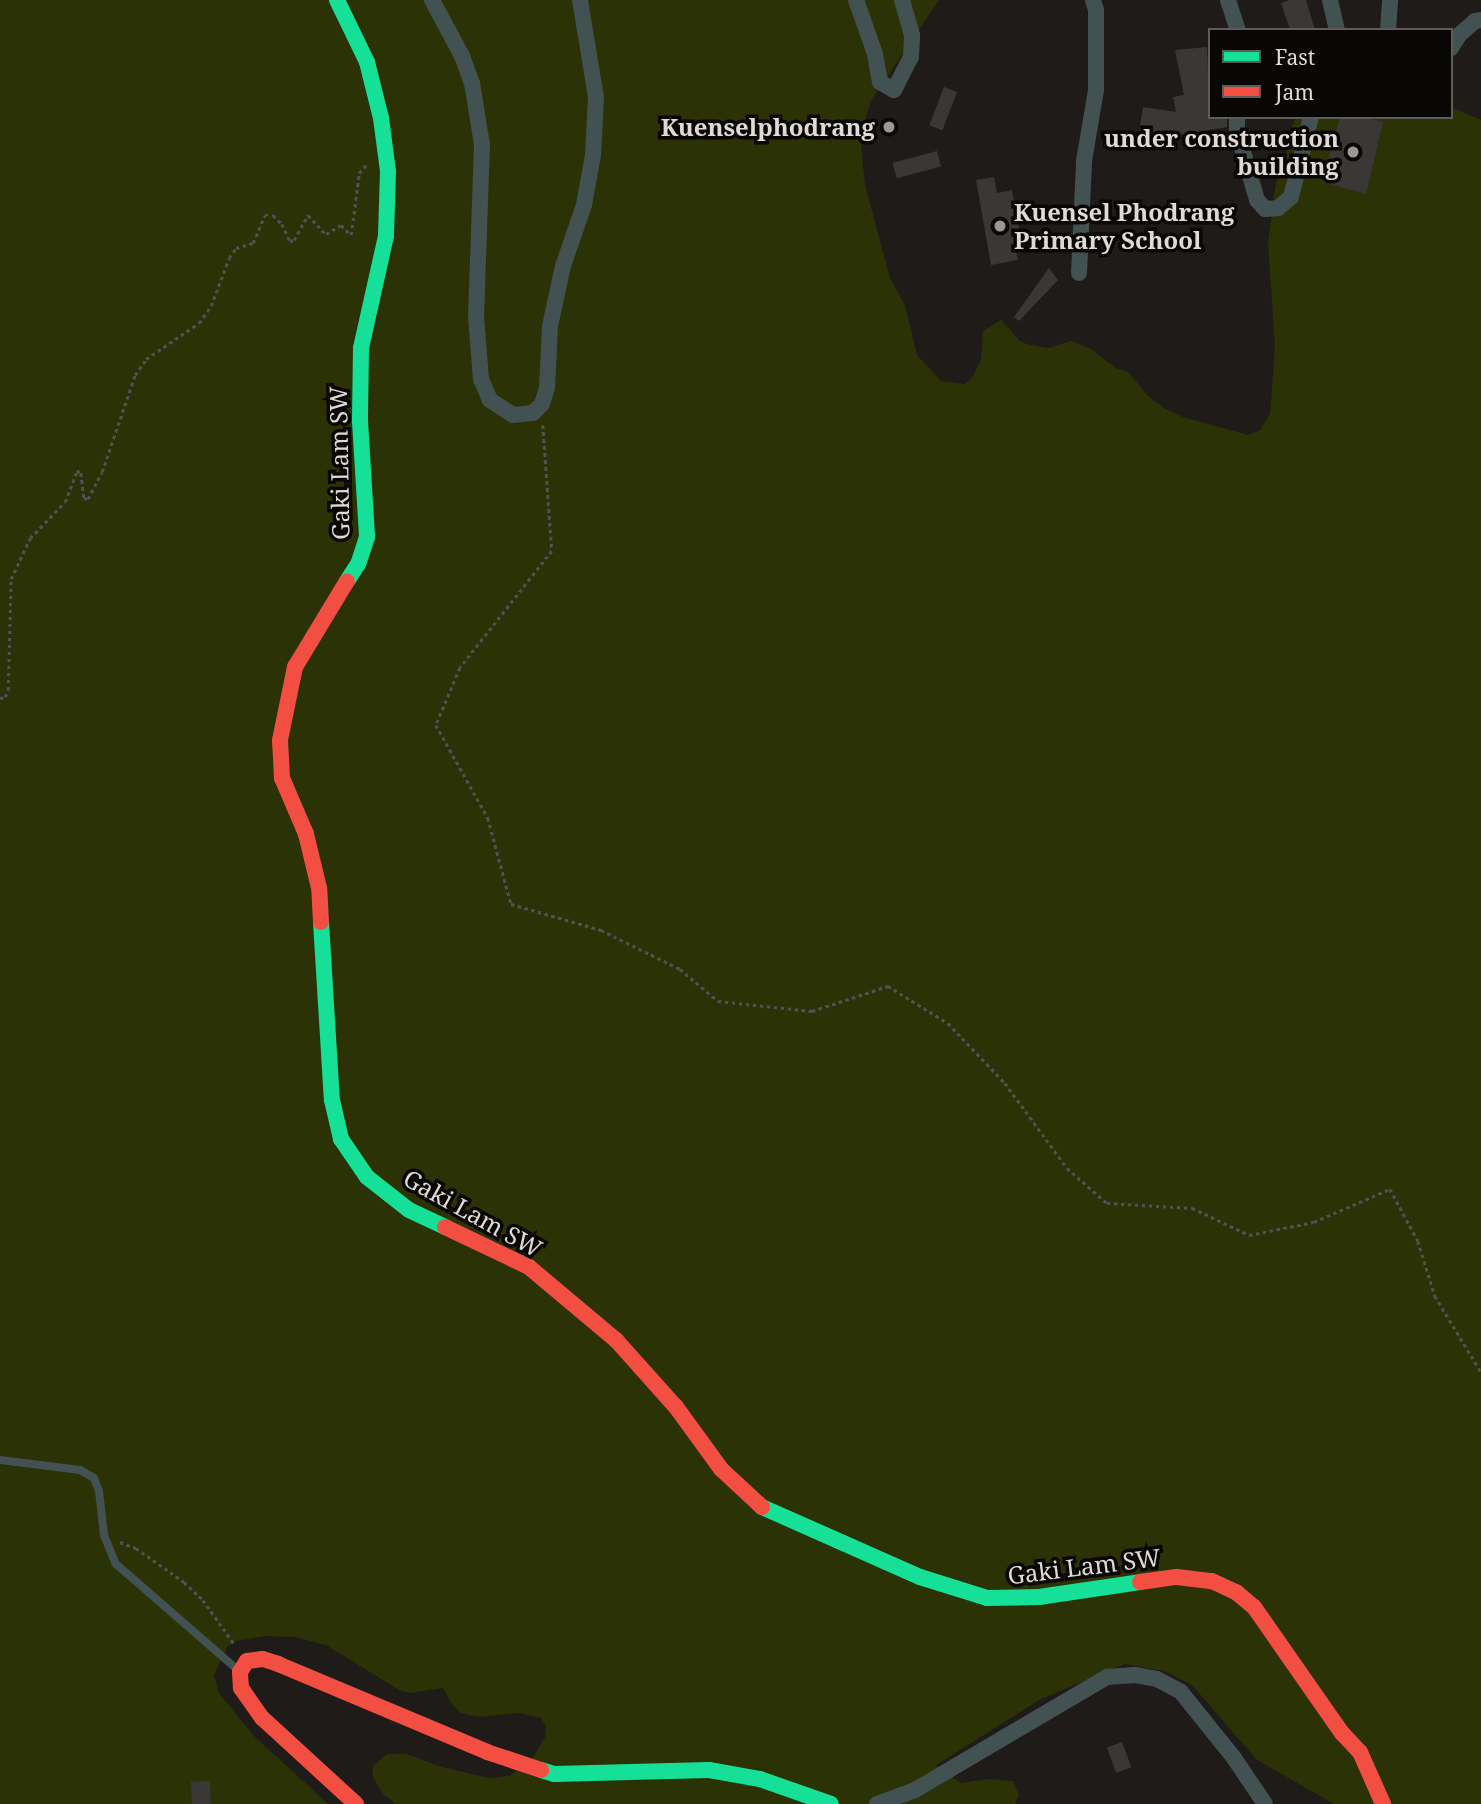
<!DOCTYPE html>
<style>
body{margin:0}
#map{position:relative;width:1481px;height:1804px;overflow:hidden;background:#1f1b18;font-family:"Noto Serif",serif}
div>[style]{position:absolute}
.green>*{inset:0;background:#2b3205}
.building>*{inset:0;background:#3a3837;transform-origin:0 0}
.path>*{height:2.5px;margin-top:-1.25px;transform-origin:0;background:repeating-linear-gradient(90deg,#4c5454 0 3.5px,transparent 0 7px)}
.lane>*{height:8px;margin:-4px;padding:0 4px;transform-origin:4px;border-radius:4px;background:#425152}
.street>*{height:16px;margin:-8px;padding:0 8px;transform-origin:8px;border-radius:8px;background:#425152}
.fast>*{height:16px;margin:-8px;padding:0 8px;transform-origin:8px;border-radius:8px;background:#16e098}
.jam>*{height:16px;margin:-8px;padding:0 8px;transform-origin:8px;border-radius:8px;background:#f24e42}
.dots>*{width:19px;height:19px;translate:-50% -50%;box-sizing:border-box;border:4px solid #090705;border-radius:50%}
span{translate:-50% -50%;white-space:nowrap;text-align:center;line-height:1.15;-webkit-text-stroke:7px #090705;paint-order:stroke}
.poi-label{font-size:24px;color:#dfdad6;font-weight:700}
.right{translate:-100% -50%;text-align:right}
.left{translate:0 -50%;text-align:left}
.street-label{font-size:24px;color:#dfdad6}
.legend{position:absolute;left:1208px;top:28px;width:245px;height:91px;box-sizing:border-box;background:#090705;border:2px solid #5f5b59;margin:0;padding:9px 12px;list-style:none;font-size:21px;color:#dfdad6}
.legend li{display:flex;align-items:center;gap:14px;height:35px}
.legend b{width:35px;border:2px solid #5f5b59}
</style>
<div id="map">
<div class="green">
<i style="clip-path:polygon(0 0,939px 0,871px 101px,860px 136px,865px 185px,890px 278px,905px 305px,917px 355px,941px 381px,965px 384px,972px 378px,981px 360px,983px 331px,1001px 320px,1020px 341px,1029px 345px,1049px 348px,1071px 341px,1091px 349px,1117px 369px,1128px 372px,1148px 396px,1164px 408px,1183px 417px,1248px 435px,1260px 430px,1270px 414px,1275px 346px,1268px 243px,1276px 182px,1286px 164px,1287px 137px,1296px 117px,1451px 117px,1451px 107px,1481px 120px,1481px 1804px,1334px 1804px,1257px 1760px,1192px 1685px,1164px 1671px,1125px 1664px,1041px 1699px,936px 1765px,961px 1783px,989px 1779px,1013px 1781px,1019px 1795px,1015px 1804px,396px 1804px,383px 1794px,373px 1777px,373px 1766px,387px 1754px,406px 1754px,442px 1767px,489px 1778px,509px 1776px,531px 1761px,545px 1737px,546px 1727px,541px 1718px,519px 1713px,479px 1717px,461px 1713px,453px 1706px,443px 1688px,410px 1693px,399px 1690px,326px 1645px,295px 1637px,266px 1636px,236px 1641px,227px 1647px,214px 1676px,219px 1693px,254px 1736px,328px 1804px,0 1804px)"></i>
</div>
<div class="building">
<i style="clip-path:polygon(1290px 0,1306px 0,1315px 30px,1290px 30px,1281px 3px)"></i>
<i style="clip-path:polygon(1207px 47px,1210px 117px,1227px 117px,1227px 127px,1169px 137px,1167px 149px,1137px 144px,1143px 107px,1176px 112px,1173px 97px,1184px 95px,1175px 50px)"></i>
<i style="left:944px;top:87px;width:14px;height:41px;rotate:21deg"></i>
<i style="clip-path:polygon(1340px 117px,1363px 117px,1383px 122px,1366px 194px,1322px 182px)"></i>
<i style="left:937px;top:151px;width:16px;height:46px;rotate:75deg"></i>
<i style="clip-path:polygon(994px 177px,997px 193px,1012px 190px,1022px 244px,1015px 245px,1018px 260px,991px 265px,976px 180px)"></i>
<i style="clip-path:polygon(1049px 268px,1058px 280px,1019px 321px,1014px 317px)"></i>
<i style="left:1122px;top:1742px;width:27px;height:16px;rotate:70deg"></i>
<i style="left:210px;top:1781px;width:23px;height:19px;rotate:88deg"></i>
</div>
<div class="path">
<i style="left:543px;top:425px;width:126px;rotate:85.9deg"></i>
<i style="left:552px;top:551px;width:149px;rotate:128.2deg"></i>
<i style="left:460px;top:668px;width:62px;rotate:112.8deg"></i>
<i style="left:436px;top:725px;width:107px;rotate:60.8deg"></i>
<i style="left:488px;top:818px;width:89px;rotate:75deg"></i>
<i style="left:511px;top:904px;width:94px;rotate:16.1deg"></i>
<i style="left:601px;top:930px;width:88px;rotate:26.3deg"></i>
<i style="left:680px;top:969px;width:50px;rotate:40.1deg"></i>
<i style="left:718px;top:1001px;width:95px;rotate:6.1deg"></i>
<i style="left:812px;top:1011px;width:80px;rotate:-18.2deg"></i>
<i style="left:888px;top:986px;width:70px;rotate:31.7deg"></i>
<i style="left:948px;top:1023px;width:83px;rotate:46.5deg"></i>
<i style="left:1005px;top:1083px;width:105px;rotate:53.9deg"></i>
<i style="left:1067px;top:1168px;width:53px;rotate:41.2deg"></i>
<i style="left:1107px;top:1203px;width:85px;rotate:3.4deg"></i>
<i style="left:1192px;top:1208px;width:63px;rotate:25.3deg"></i>
<i style="left:1249px;top:1235px;width:66px;rotate:-11.3deg"></i>
<i style="left:1314px;top:1222px;width:83px;rotate:-23.5deg"></i>
<i style="left:1390px;top:1189px;width:59px;rotate:61.7deg"></i>
<i style="left:1418px;top:1241px;width:58px;rotate:72.8deg"></i>
<i style="left:1435px;top:1296px;width:89px;rotate:58.8deg"></i>
<i style="left:0;top:698px;width:5px;rotate:-11deg"></i>
<i style="left:5px;top:697px;width:8px;rotate:-67deg"></i>
<i style="left:8px;top:690px;width:111px;rotate:-88.5deg"></i>
<i style="left:11px;top:579px;width:45px;rotate:-65.1deg"></i>
<i style="left:30px;top:538px;width:50px;rotate:-45.8deg"></i>
<i style="left:65px;top:502px;width:34px;rotate:-69deg"></i>
<i style="left:77px;top:470px;width:5px;rotate:37deg"></i>
<i style="left:81px;top:473px;width:25px;rotate:83deg"></i>
<i style="left:84px;top:498px;width:4px;rotate:14deg"></i>
<i style="left:88px;top:499px;width:30px;rotate:-63deg"></i>
<i style="left:102px;top:472px;width:102px;rotate:-71.2deg"></i>
<i style="left:135px;top:375px;width:19px;rotate:-55deg"></i>
<i style="left:146px;top:359px;width:64px;rotate:-34.2deg"></i>
<i style="left:199px;top:323px;width:21px;rotate:-55deg"></i>
<i style="left:211px;top:306px;width:51px;rotate:-69.4deg"></i>
<i style="left:229px;top:258px;width:12px;rotate:-55deg"></i>
<i style="left:236px;top:248px;width:18px;rotate:-16deg"></i>
<i style="left:253px;top:243px;width:30px;rotate:-67deg"></i>
<i style="left:265px;top:215px;width:8px"></i>
<i style="left:273px;top:215px;width:13px;rotate:45deg"></i>
<i style="left:282px;top:224px;width:19px;rotate:65deg"></i>
<i style="left:290px;top:241px;width:4px;rotate:-14deg"></i>
<i style="left:294px;top:240px;width:29px;rotate:-61deg"></i>
<i style="left:308px;top:215px;width:26px;rotate:47deg"></i>
<i style="left:326px;top:234px;width:17px;rotate:-31deg"></i>
<i style="left:341px;top:225px;width:14px;rotate:45deg"></i>
<i style="left:351px;top:235px;width:63px;rotate:-82.6deg"></i>
<i style="left:359px;top:173px;width:12px;rotate:-48deg"></i>
<i style="left:120px;top:1542px;width:17px;rotate:21deg"></i>
<i style="left:136px;top:1548px;width:59px;rotate:35.3deg"></i>
<i style="left:184px;top:1582px;width:26px;rotate:43deg"></i>
<i style="left:203px;top:1600px;width:55px;rotate:54.6deg"></i>
</div>
<div class="lane">
<i style="left:0;top:1460px;width:81px;rotate:7.1deg"></i>
<i style="left:80px;top:1470px;width:16px;rotate:30deg"></i>
<i style="left:94px;top:1478px;width:14px;rotate:69deg"></i>
<i style="left:99px;top:1491px;width:44px;rotate:83.5deg"></i>
<i style="left:104px;top:1535px;width:31px;rotate:68deg"></i>
<i style="left:116px;top:1564px;width:163px;rotate:41deg"></i>
</div>
<div class="street">
<i style="left:432px;top:0;width:64px;rotate:61.8deg"></i>
<i style="left:462px;top:56px;width:29px;rotate:70deg"></i>
<i style="left:472px;top:83px;width:63px;rotate:80.8deg"></i>
<i style="left:482px;top:145px;width:171px;rotate:92deg"></i>
<i style="left:476px;top:316px;width:63px;rotate:85.5deg"></i>
<i style="left:481px;top:379px;width:23px;rotate:67deg"></i>
<i style="left:490px;top:400px;width:27px;rotate:33deg"></i>
<i style="left:513px;top:415px;width:20px;rotate:-6deg"></i>
<i style="left:533px;top:413px;width:13px;rotate:-45deg"></i>
<i style="left:542px;top:404px;width:17px;rotate:-73deg"></i>
<i style="left:547px;top:388px;width:62px;rotate:-87.2deg"></i>
<i style="left:550px;top:326px;width:61px;rotate:-77.8deg"></i>
<i style="left:563px;top:266px;width:65px;rotate:-71deg"></i>
<i style="left:584px;top:205px;width:51px;rotate:-79.8deg"></i>
<i style="left:593px;top:155px;width:58px;rotate:-87deg"></i>
<i style="left:596px;top:97px;width:98px;rotate:-99.4deg"></i>
<i style="left:856px;top:0;width:57px;rotate:70.6deg"></i>
<i style="left:875px;top:54px;width:28px;rotate:80deg"></i>
<i style="left:880px;top:82px;width:16px;rotate:30deg"></i>
<i style="left:894px;top:90px;width:37px;rotate:-63deg"></i>
<i style="left:911px;top:57px;width:22px;rotate:-87deg"></i>
<i style="left:912px;top:35px;width:36px;rotate:-106deg"></i>
<i style="left:1228px;top:0;width:32px;rotate:72deg"></i>
<i style="left:1330px;top:0;width:31px;rotate:77deg"></i>
<i style="left:1388px;top:30px;width:30px;rotate:-86deg"></i>
<i style="left:1451px;top:48px;width:15px;rotate:-58deg"></i>
<i style="left:1459px;top:35px;width:21px;rotate:-41deg"></i>
<i style="left:1475px;top:21px;width:6px;rotate:-9deg"></i>
<i style="left:1237px;top:117px;width:14px;rotate:90deg"></i>
<i style="left:1237px;top:131px;width:72px;rotate:73.8deg"></i>
<i style="left:1257px;top:200px;width:12px;rotate:48deg"></i>
<i style="left:1265px;top:209px;width:13px;rotate:-4deg"></i>
<i style="left:1278px;top:208px;width:17px;rotate:-40deg"></i>
<i style="left:1291px;top:197px;width:82px;rotate:-76deg"></i>
<i style="left:1079px;top:273px;width:112px;rotate:-87.4deg"></i>
<i style="left:1084px;top:161px;width:72px;rotate:-80.4deg"></i>
<i style="left:1096px;top:90px;width:80px;rotate:-90deg"></i>
<i style="left:1096px;top:10px;width:10px;rotate:-107deg"></i>
<i style="left:877px;top:1804px;width:40px;rotate:-20.2deg"></i>
<i style="left:915px;top:1790px;width:223px;rotate:-30.5deg"></i>
<i style="left:1107px;top:1677px;width:28px;rotate:-4deg"></i>
<i style="left:1135px;top:1675px;width:22px;rotate:10deg"></i>
<i style="left:1157px;top:1679px;width:27px;rotate:28deg"></i>
<i style="left:1181px;top:1692px;width:85px;rotate:51.2deg"></i>
<i style="left:1234px;top:1758px;width:55px;rotate:56deg"></i>
</div>
<div class="fast">
<i style="left:337px;top:0;width:69px;rotate:64.2deg"></i>
<i style="left:367px;top:62px;width:58px;rotate:76deg"></i>
<i style="left:381px;top:118px;width:53px;rotate:82.5deg"></i>
<i style="left:388px;top:171px;width:65px;rotate:91.8deg"></i>
<i style="left:386px;top:236px;width:115px;rotate:102.6deg"></i>
<i style="left:361px;top:348px;width:73px;rotate:90.8deg"></i>
<i style="left:360px;top:421px;width:116px;rotate:86.5deg"></i>
<i style="left:367px;top:537px;width:28px;rotate:108deg"></i>
<i style="left:358px;top:564px;width:20px;rotate:123deg"></i>
<i style="left:321px;top:922px;width:178px;rotate:86.5deg"></i>
<i style="left:332px;top:1100px;width:40px;rotate:77deg"></i>
<i style="left:341px;top:1139px;width:46px;rotate:55.6deg"></i>
<i style="left:367px;top:1177px;width:53px;rotate:38.2deg"></i>
<i style="left:409px;top:1210px;width:40px;rotate:25deg"></i>
<i style="left:762px;top:1507px;width:173px;rotate:23.9deg"></i>
<i style="left:920px;top:1577px;width:70px;rotate:17.4deg"></i>
<i style="left:987px;top:1598px;width:52px;rotate:-1.1deg"></i>
<i style="left:1039px;top:1597px;width:102px;rotate:-8.4deg"></i>
<i style="left:541px;top:1770px;width:14px;rotate:17deg"></i>
<i style="left:554px;top:1774px;width:155px;rotate:-1.5deg"></i>
<i style="left:709px;top:1770px;width:52px;rotate:10deg"></i>
<i style="left:760px;top:1779px;width:75px;rotate:19.4deg"></i>
</div>
<div class="jam">
<i style="left:321px;top:922px;width:34px;rotate:-93deg"></i>
<i style="left:319px;top:888px;width:56px;rotate:-103.5deg"></i>
<i style="left:306px;top:834px;width:61px;rotate:-113.2deg"></i>
<i style="left:282px;top:778px;width:38px;rotate:-93deg"></i>
<i style="left:280px;top:740px;width:75px;rotate:-78.4deg"></i>
<i style="left:295px;top:667px;width:100px;rotate:-58.8deg"></i>
<i style="left:445px;top:1227px;width:93px;rotate:25.5deg"></i>
<i style="left:529px;top:1267px;width:114px;rotate:40deg"></i>
<i style="left:616px;top:1340px;width:90px;rotate:48.2deg"></i>
<i style="left:676px;top:1407px;width:77px;rotate:54deg"></i>
<i style="left:721px;top:1469px;width:56px;rotate:42.8deg"></i>
<i style="left:1140px;top:1582px;width:37px;rotate:-8deg"></i>
<i style="left:1177px;top:1577px;width:35px;rotate:7deg"></i>
<i style="left:1212px;top:1581px;width:26px;rotate:25deg"></i>
<i style="left:1236px;top:1592px;width:23px;rotate:40deg"></i>
<i style="left:1254px;top:1607px;width:154px;rotate:55.1deg"></i>
<i style="left:1342px;top:1733px;width:26px;rotate:47deg"></i>
<i style="left:1360px;top:1752px;width:57px;rotate:66.1deg"></i>
<i style="left:356px;top:1804px;width:127px;rotate:-137.5deg"></i>
<i style="left:262px;top:1718px;width:37px;rotate:-125deg"></i>
<i style="left:241px;top:1688px;width:16px;rotate:-94deg"></i>
<i style="left:240px;top:1672px;width:13px;rotate:-58deg"></i>
<i style="left:247px;top:1661px;width:16px;rotate:-7deg"></i>
<i style="left:263px;top:1659px;width:16px;rotate:18deg"></i>
<i style="left:278px;top:1664px;width:227px;rotate:22.8deg"></i>
<i style="left:487px;top:1752px;width:57px;rotate:18.4deg"></i>
</div>
<div class="dots">
<i style="left:889px;top:127px;background:#9c9794"></i>
<i style="left:1353px;top:152px;background:#9c9794"></i>
<i style="left:1000px;top:226px;background:#9c9794"></i>
</div>
<div class="poi-label">
<span class="right" style="left:875px;top:127px">Kuenselphodrang</span>
<span class="right" style="left:1339px;top:152px">under construction<br>building</span>
<span class="left" style="left:1014px;top:226px">Kuensel Phodrang<br>Primary School</span>
</div>
<div class="street-label">
<span style="left:339px;top:463px;rotate:-91deg">Gaki Lam SW</span>
<span style="left:473px;top:1213px;rotate:29deg">Gaki Lam SW</span>
<span style="left:1084px;top:1566px;rotate:-7deg">Gaki Lam SW</span>
</div>
<ul class="legend">
<li><b style="height:9px;background:#16e098"></b>Fast</li>
<li><b style="height:9px;background:#f24e42"></b>Jam</li>
</ul>
</div>
